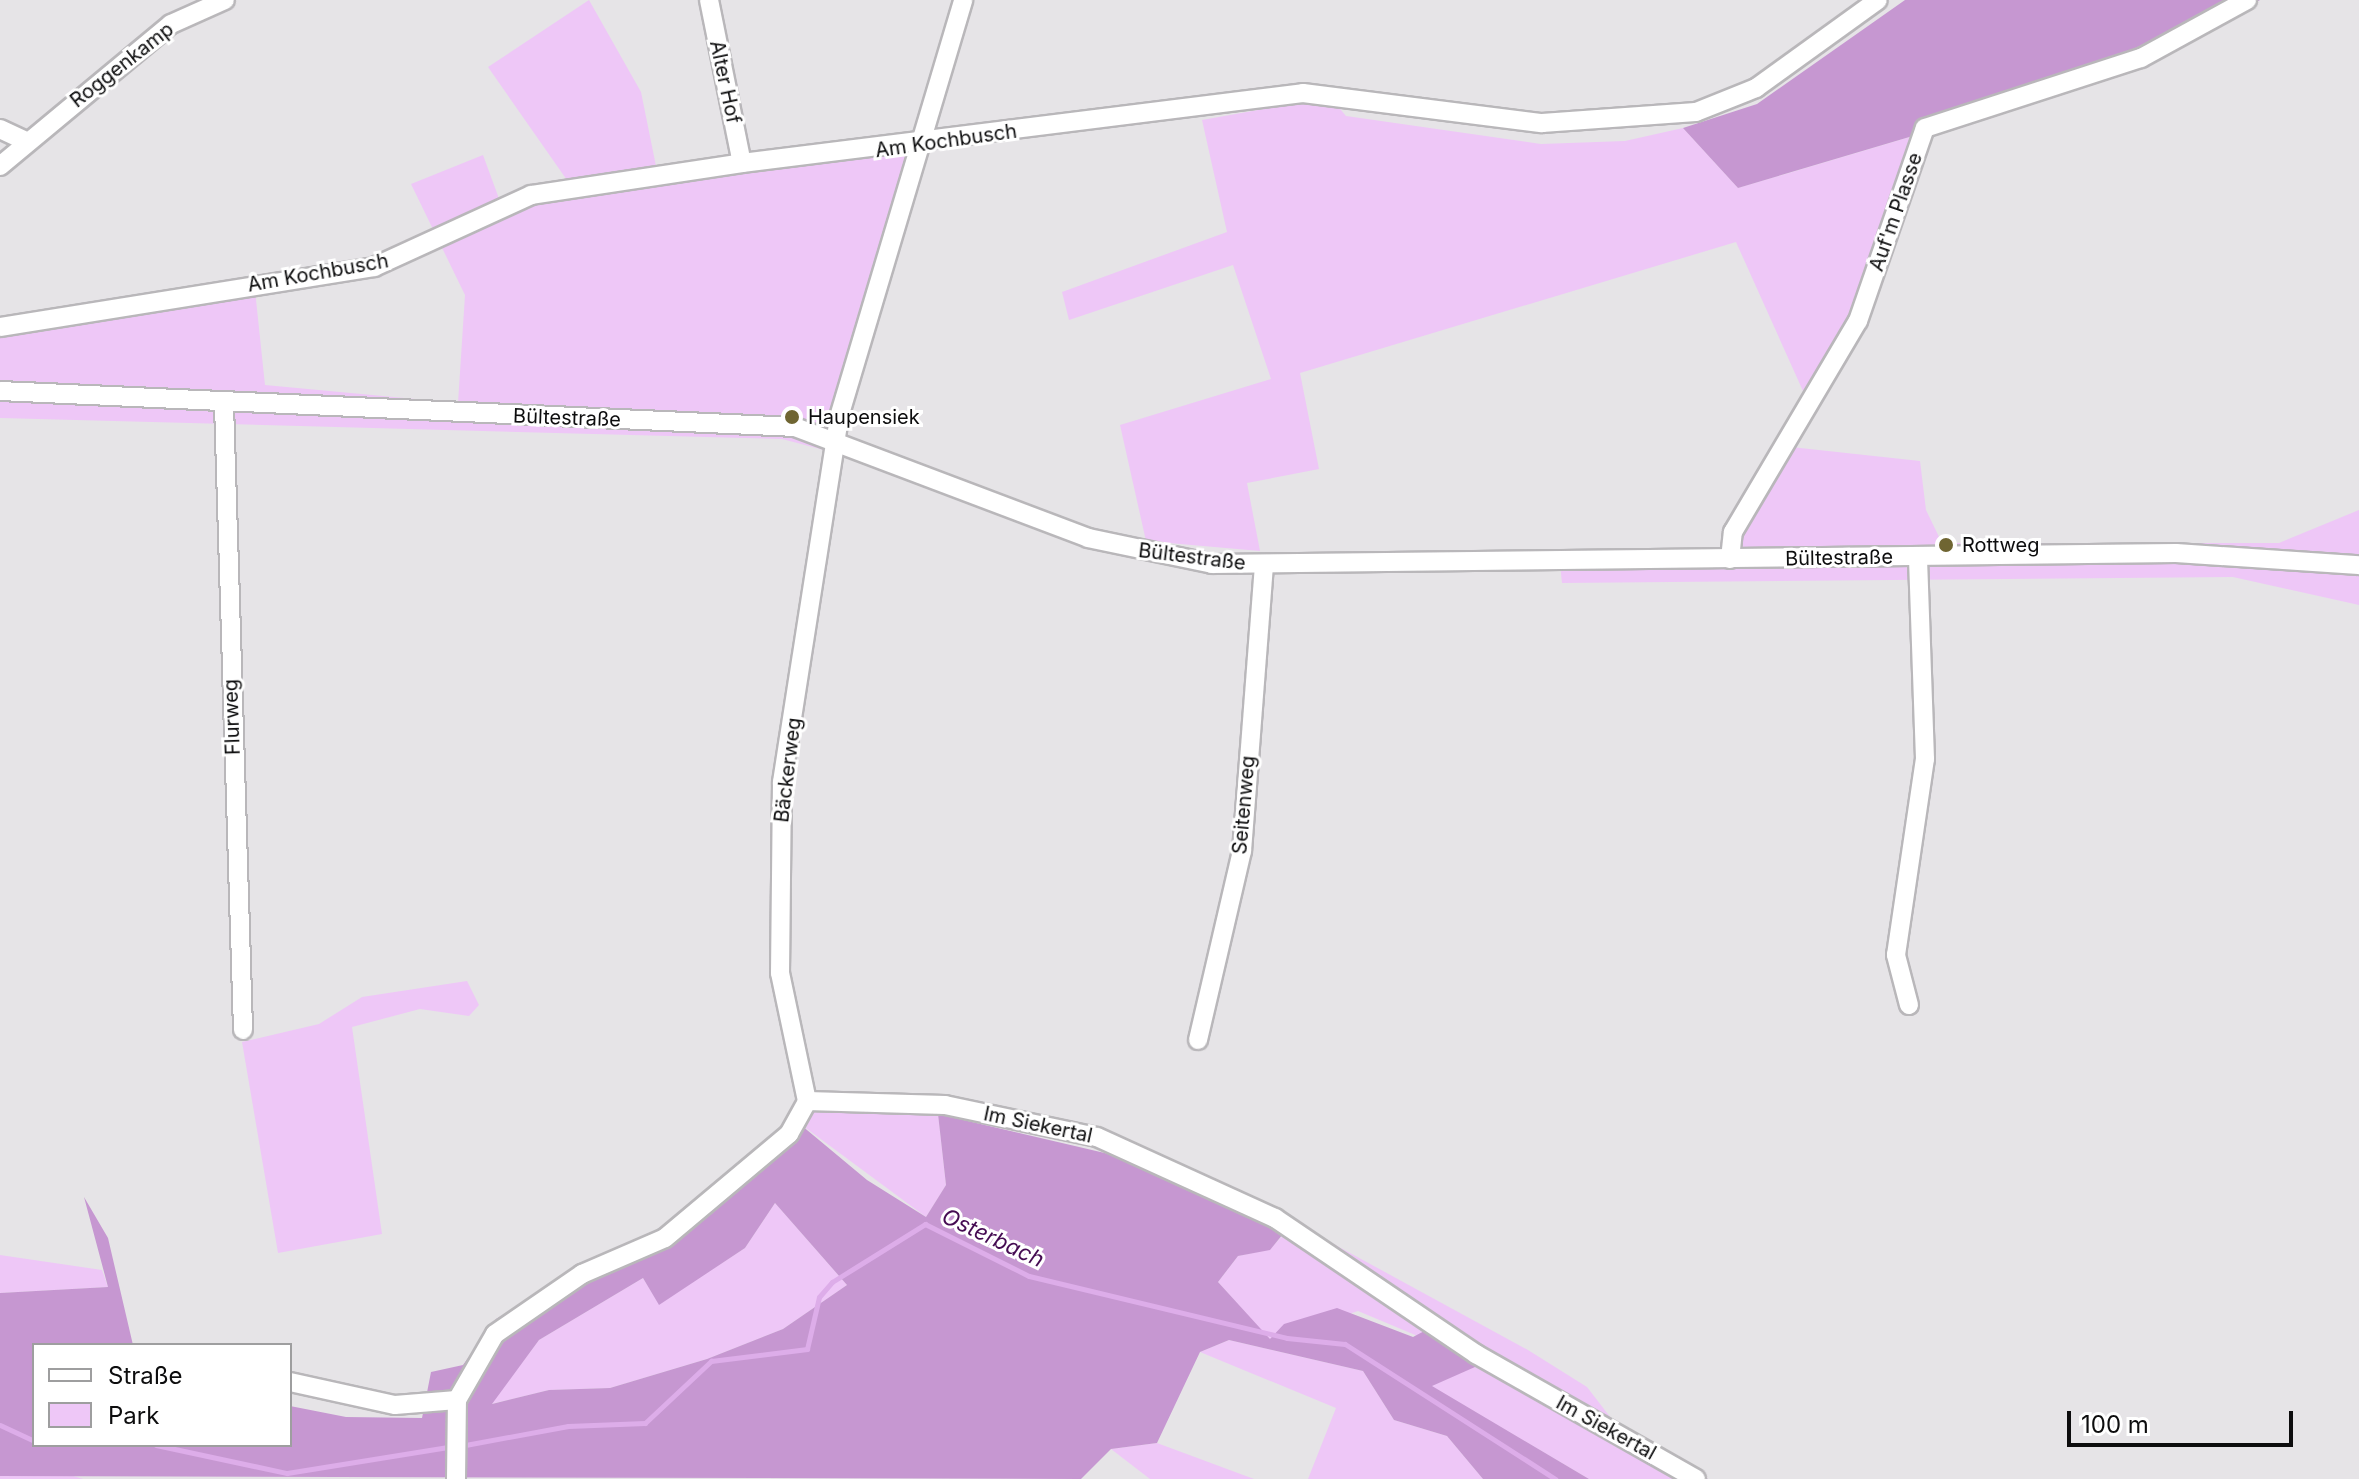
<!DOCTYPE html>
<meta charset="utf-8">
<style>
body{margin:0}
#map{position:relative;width:2359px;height:1479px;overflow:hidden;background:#e6e4e7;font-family:Inter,sans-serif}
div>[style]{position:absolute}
.green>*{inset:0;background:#eec7f7}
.forest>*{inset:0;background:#c697d1}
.stream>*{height:5px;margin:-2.5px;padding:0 2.5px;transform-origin:2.5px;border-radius:2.5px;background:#ddade9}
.roads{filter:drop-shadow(2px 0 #b9b7ba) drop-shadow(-2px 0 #b9b7ba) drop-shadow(0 2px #b9b7ba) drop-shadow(0 -2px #b9b7ba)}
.minor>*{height:18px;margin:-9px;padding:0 9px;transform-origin:9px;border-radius:9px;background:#fff}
.dots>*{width:22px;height:22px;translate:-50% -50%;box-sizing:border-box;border:4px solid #fff;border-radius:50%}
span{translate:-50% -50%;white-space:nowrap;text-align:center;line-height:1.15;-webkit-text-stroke:6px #fff;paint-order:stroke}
.street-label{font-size:20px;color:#0d0d0e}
.poi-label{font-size:20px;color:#0d0d0e}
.left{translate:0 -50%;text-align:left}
.water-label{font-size:22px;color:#450b52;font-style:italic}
.legend{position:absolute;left:32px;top:1343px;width:260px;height:104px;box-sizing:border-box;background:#fff;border:2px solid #9e9e9f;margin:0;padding:10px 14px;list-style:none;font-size:24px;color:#0d0d0e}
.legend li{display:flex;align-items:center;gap:16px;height:40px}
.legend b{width:40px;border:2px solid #9e9e9f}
.scale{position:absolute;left:2067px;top:1411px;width:226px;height:36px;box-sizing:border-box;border:4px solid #0d0d0e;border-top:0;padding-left:10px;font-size:24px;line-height:28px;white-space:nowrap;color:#0d0d0e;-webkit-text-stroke:6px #fff;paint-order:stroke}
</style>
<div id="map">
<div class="green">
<i style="clip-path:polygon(589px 0,641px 92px,658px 176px,910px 145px,843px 455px,782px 439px,0 418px,0 334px,255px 290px,265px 385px,458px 403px,465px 295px,411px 184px,483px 155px,501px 204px,569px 183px,488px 67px)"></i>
<i style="clip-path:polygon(1330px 97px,1346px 116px,1541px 144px,1625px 141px,1683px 128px,1738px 188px,1930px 131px,1886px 272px,1812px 411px,1736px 242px,1300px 373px,1319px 469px,1247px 483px,1260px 551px,1146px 541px,1120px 425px,1271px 379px,1233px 265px,1069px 320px,1062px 292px,1227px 232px,1202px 120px)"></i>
<i style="clip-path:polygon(1791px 447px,1920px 461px,1926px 510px,1942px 543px,2279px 543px,2359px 510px,2359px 605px,2233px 577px,1562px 583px,1559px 554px,1733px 554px)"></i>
<i style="clip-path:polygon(467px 981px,479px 1005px,469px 1016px,420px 1009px,352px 1027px,382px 1234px,278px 1253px,242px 1042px,319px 1024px,362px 997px)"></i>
<i style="clip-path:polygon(796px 1102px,938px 1114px,946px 1185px,926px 1217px,795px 1120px)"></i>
<i style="clip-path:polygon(775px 1203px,847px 1285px,783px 1329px,707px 1359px,610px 1388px,549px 1390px,491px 1404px,539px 1340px,643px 1278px,659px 1304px,745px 1248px)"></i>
<i style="clip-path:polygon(1295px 1223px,1528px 1350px,1587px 1387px,1614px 1422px,1708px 1479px,1589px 1479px,1431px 1386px,1482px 1363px,1358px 1311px,1270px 1340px,1218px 1282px,1238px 1256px,1270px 1249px)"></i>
<i style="clip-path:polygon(0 1255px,102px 1270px,108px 1287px,0 1293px)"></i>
<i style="clip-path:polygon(1229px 1340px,1363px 1371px,1394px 1420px,1447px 1436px,1483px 1479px,1308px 1479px,1336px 1408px,1200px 1352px)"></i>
<i style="clip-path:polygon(1157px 1443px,1254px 1479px,1150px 1479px,1111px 1449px)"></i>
<i style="clip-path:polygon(57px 1471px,83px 1479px,0 1479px,0 1476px)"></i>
</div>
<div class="forest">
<i style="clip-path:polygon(1905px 0,2260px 0,2138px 69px,1738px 188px,1683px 128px,1757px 104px)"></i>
<i style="clip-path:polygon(evenodd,938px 1114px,1156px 1165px,1240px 1206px,1283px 1234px,1270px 1250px,1238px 1256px,1218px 1282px,1270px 1339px,1284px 1324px,1337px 1308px,1413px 1337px,1430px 1328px,1484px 1363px,1432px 1386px,1589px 1479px,1483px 1479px,1447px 1436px,1394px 1420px,1363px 1371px,1229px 1340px,1200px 1352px,1157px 1443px,1111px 1449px,1081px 1479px,0 1476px,0 1293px,108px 1287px,84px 1197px,108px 1238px,133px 1345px,34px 1345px,34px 1445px,290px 1445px,290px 1406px,346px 1417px,422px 1418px,431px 1372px,463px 1365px,496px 1319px,572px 1275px,668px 1236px,795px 1120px,867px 1180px,926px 1217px,946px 1185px,938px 1114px,775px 1203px,847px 1285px,783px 1329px,707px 1359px,610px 1388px,549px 1390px,492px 1404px,539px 1340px,643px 1278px,659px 1305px,745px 1248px,775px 1203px)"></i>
</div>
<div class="stream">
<i style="left:0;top:1425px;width:38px;rotate:25deg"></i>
<i style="left:156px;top:1445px;width:134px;rotate:12.1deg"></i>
<i style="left:287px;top:1473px;width:163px;rotate:-9.2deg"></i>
<i style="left:460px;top:1446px;width:110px;rotate:-10.5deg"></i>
<i style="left:568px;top:1426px;width:77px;rotate:-2.2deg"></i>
<i style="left:645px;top:1423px;width:91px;rotate:-43.2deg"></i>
<i style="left:711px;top:1361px;width:97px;rotate:-7.1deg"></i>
<i style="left:807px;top:1349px;width:53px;rotate:-77deg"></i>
<i style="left:819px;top:1297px;width:20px;rotate:-49deg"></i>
<i style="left:832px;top:1282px;width:110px;rotate:-31.9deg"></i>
<i style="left:925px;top:1224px;width:116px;rotate:26.6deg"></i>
<i style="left:1029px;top:1276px;width:265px;rotate:13.5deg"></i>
<i style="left:1287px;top:1338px;width:58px;rotate:5.9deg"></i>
<i style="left:1345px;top:1344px;width:250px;rotate:32.7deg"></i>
</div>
<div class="roads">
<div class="minor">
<i style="left:709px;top:0;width:166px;rotate:78.6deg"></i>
<i style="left:0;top:129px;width:29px;rotate:25deg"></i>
<i style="left:0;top:166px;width:222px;rotate:-39.7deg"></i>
<i style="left:171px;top:24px;width:59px;rotate:-24deg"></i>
<i style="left:0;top:327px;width:379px;rotate:-9.1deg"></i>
<i style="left:374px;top:267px;width:173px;rotate:-24.6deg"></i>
<i style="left:531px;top:195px;width:213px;rotate:-8.6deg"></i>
<i style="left:742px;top:163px;width:565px;rotate:-7.11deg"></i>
<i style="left:1303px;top:93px;width:241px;rotate:7.2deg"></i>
<i style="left:1542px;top:123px;width:154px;rotate:-4.1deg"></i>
<i style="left:1696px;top:112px;width:65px;rotate:-21.8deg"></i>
<i style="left:1756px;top:88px;width:150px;rotate:-35.8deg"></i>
<i style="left:0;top:391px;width:796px;rotate:2.59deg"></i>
<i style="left:795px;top:427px;width:313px;rotate:20.7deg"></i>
<i style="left:1088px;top:538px;width:127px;rotate:11.8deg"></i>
<i style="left:1212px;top:564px;width:964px;rotate:-0.65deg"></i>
<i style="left:2176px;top:553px;width:183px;rotate:3.8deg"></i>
<i style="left:224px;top:404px;width:626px;rotate:88.26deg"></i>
<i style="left:1730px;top:559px;width:27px;rotate:-84deg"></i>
<i style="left:1733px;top:532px;width:245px;rotate:-59.4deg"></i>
<i style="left:1858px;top:321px;width:204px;rotate:-70.9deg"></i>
<i style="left:1925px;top:128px;width:227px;rotate:-18deg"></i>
<i style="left:2141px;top:58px;width:121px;rotate:-28.7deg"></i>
<i style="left:1909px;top:1005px;width:52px;rotate:-104.6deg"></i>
<i style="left:1896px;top:955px;width:198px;rotate:-81.6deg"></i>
<i style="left:1925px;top:759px;width:202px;rotate:-92deg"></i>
<i style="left:1198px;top:1040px;width:194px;rotate:-76.9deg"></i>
<i style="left:1242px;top:851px;width:287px;rotate:-85.6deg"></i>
<i style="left:807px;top:1101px;width:131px;rotate:-101.9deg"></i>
<i style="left:780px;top:973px;width:191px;rotate:-89.4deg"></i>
<i style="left:782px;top:782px;width:369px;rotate:-81.1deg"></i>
<i style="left:839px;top:417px;width:435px;rotate:-73.4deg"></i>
<i style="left:807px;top:1101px;width:138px;rotate:1.7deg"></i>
<i style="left:945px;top:1105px;width:155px;rotate:11.9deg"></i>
<i style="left:1097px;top:1137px;width:196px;rotate:24.5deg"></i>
<i style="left:1275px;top:1218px;width:243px;rotate:34.1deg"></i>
<i style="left:1476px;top:1354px;width:253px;rotate:29.6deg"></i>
<i style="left:290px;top:1382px;width:107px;rotate:12.4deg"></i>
<i style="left:395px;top:1405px;width:62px;rotate:-4.6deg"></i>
<i style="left:456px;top:1479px;width:79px;rotate:-89.3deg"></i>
<i style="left:457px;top:1400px;width:76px;rotate:-60.1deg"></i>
<i style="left:495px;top:1334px;width:106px;rotate:-34.6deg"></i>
<i style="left:582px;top:1274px;width:90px;rotate:-23.4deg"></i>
<i style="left:665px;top:1238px;width:162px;rotate:-40deg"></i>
<i style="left:789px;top:1134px;width:38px;rotate:-61deg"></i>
</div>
</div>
<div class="dots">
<i style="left:792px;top:417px;background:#6f6532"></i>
<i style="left:1946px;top:545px;background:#6f6532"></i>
</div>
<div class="street-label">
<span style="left:122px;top:65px;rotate:-38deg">Roggenkamp</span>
<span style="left:725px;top:82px;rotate:78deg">Alter Hof</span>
<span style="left:946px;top:141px;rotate:-8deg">Am Kochbusch</span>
<span style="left:1896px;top:212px;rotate:-71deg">Auf'm Plasse</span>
<span style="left:318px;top:273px;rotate:-10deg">Am Kochbusch</span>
<span style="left:567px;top:418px;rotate:2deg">Bültestraße</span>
<span style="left:1192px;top:557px;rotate:7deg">Bültestraße</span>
<span style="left:1839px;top:558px;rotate:-1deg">Bültestraße</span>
<span style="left:232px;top:717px;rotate:-92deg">Flurweg</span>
<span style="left:788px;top:770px;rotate:-83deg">Bäckerweg</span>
<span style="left:1244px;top:805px;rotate:-85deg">Seitenweg</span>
<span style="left:1038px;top:1125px;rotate:12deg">Im Siekertal</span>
<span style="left:1606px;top:1428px;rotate:29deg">Im Siekertal</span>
</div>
<div class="poi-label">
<span class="left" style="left:808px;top:417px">Haupensiek</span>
<span class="left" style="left:1962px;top:545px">Rottweg</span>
</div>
<div class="water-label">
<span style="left:993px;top:1238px;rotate:25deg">Osterbach</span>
</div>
<ul class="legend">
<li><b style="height:10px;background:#fff"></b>Straße</li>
<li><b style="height:22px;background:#eec7f7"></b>Park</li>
</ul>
<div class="scale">100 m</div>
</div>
